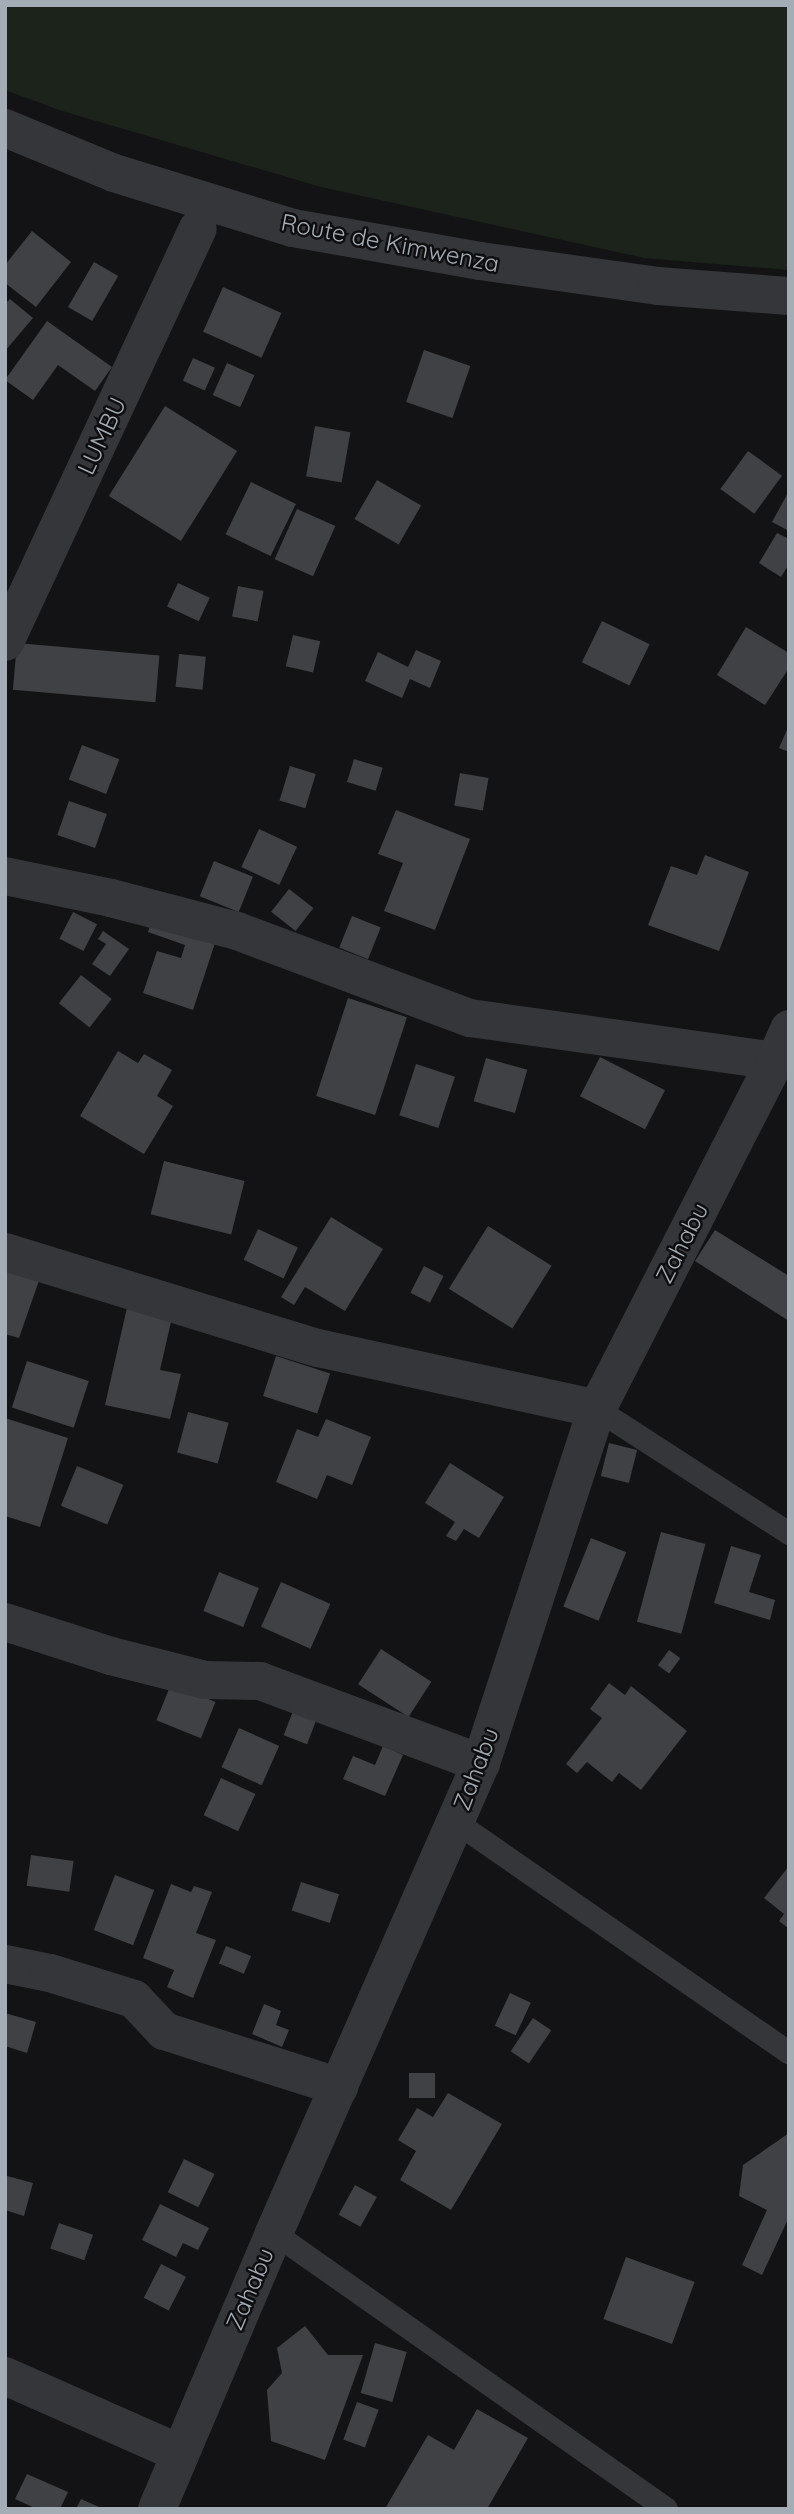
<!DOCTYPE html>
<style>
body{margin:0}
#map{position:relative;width:794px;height:2514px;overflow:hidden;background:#131315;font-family:Quicksand,sans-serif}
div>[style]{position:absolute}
.green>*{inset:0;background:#1b231b}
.building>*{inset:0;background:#3f4145;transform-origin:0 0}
.service>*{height:23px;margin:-11.5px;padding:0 11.5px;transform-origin:11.5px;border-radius:11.5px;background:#34363a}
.minor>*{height:38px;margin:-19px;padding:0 19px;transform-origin:19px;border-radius:19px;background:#34363a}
.tertiary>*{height:38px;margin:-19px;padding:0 19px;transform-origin:19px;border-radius:19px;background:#34363a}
span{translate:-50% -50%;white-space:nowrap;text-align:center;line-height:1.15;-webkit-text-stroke:5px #0e0e10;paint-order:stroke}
.street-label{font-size:24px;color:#a4adb6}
.frame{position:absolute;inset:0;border:7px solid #a4adb6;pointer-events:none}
</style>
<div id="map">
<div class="green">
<i style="clip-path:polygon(5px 5px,789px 5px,789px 270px,644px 258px,321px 187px,59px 110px,5px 90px)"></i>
</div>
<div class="building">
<i style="clip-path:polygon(32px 231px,71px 262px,36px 307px,5px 283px,5px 265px)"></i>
<i style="left:94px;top:262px;width:28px;height:52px;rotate:30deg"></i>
<i style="left:223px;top:287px;width:64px;height:49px;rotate:24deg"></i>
<i style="clip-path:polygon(10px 299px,33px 318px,5px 351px,5px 304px)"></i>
<i style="clip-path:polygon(47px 321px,112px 367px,95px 391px,58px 365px,33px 400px,5px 380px)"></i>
<i style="left:424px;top:350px;width:49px;height:55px;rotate:19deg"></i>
<i style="left:193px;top:358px;width:24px;height:25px;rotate:24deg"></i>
<i style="left:227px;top:363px;width:30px;height:35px;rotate:24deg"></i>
<i style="left:165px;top:406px;width:85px;height:106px;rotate:32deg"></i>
<i style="left:315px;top:426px;width:36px;height:51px;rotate:10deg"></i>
<i style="left:748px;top:451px;width:42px;height:47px;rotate:36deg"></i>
<i style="left:377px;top:480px;width:51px;height:45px;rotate:30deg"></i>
<i style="left:251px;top:482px;width:50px;height:58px;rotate:26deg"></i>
<i style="clip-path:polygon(789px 491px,789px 531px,772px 522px)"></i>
<i style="left:297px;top:509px;width:42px;height:55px;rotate:24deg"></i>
<i style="clip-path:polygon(777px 533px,789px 539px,789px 564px,781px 577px,759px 563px)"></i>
<i style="left:178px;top:583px;width:35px;height:26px;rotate:25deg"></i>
<i style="left:238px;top:586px;width:26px;height:31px;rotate:11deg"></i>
<i style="left:602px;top:621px;width:53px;height:46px;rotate:26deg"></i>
<i style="clip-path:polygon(746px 627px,789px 653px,789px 668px,765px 705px,717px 675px)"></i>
<i style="left:293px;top:635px;width:28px;height:32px;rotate:13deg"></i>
<i style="left:17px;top:643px;width:143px;height:47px;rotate:5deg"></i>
<i style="clip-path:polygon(416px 650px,441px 661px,430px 688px,410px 679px,402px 698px,365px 681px,378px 652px,408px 667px)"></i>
<i style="left:179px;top:654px;width:27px;height:33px;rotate:6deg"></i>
<i style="clip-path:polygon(789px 725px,789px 752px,779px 748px)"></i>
<i style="left:82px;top:745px;width:40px;height:37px;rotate:21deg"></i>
<i style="left:354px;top:759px;width:30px;height:24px;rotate:17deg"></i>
<i style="left:290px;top:766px;width:27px;height:36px;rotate:17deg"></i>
<i style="left:460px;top:773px;width:29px;height:33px;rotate:10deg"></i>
<i style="left:69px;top:801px;width:40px;height:36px;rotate:19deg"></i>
<i style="clip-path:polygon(396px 810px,470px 839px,435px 930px,384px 911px,403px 863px,378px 854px)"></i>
<i style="left:259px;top:829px;width:42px;height:42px;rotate:25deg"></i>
<i style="clip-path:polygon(705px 855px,749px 872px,719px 951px,648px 925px,671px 866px,697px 875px)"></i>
<i style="left:214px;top:861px;width:42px;height:38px;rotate:22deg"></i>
<i style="left:289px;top:889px;width:31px;height:29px;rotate:38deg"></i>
<i style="left:73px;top:912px;width:27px;height:30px;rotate:27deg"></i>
<i style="left:352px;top:916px;width:31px;height:34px;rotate:22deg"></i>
<i style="clip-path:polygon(153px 917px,217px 937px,193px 1010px,143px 993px,157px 951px,181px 958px,185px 945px,148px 932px)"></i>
<i style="clip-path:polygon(103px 931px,129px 949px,110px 976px,92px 964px,106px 944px,98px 939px)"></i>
<i style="left:81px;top:975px;width:39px;height:36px;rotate:38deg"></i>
<i style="left:348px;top:998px;width:62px;height:103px;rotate:18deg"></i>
<i style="clip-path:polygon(118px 1051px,138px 1063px,144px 1054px,172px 1070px,157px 1096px,173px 1106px,144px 1154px,80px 1116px)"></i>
<i style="left:600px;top:1057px;width:73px;height:44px;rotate:27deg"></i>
<i style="left:486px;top:1058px;width:43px;height:45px;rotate:16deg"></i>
<i style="left:416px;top:1064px;width:41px;height:54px;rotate:18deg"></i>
<i style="left:164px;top:1161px;width:83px;height:55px;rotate:14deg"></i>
<i style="clip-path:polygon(331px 1217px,383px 1249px,345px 1311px,305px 1287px,294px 1305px,281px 1297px)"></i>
<i style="left:488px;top:1226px;width:75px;height:74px;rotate:32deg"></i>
<i style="left:258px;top:1229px;width:44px;height:34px;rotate:25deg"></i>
<i style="clip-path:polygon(715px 1230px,789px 1276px,789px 1321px,695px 1261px)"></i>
<i style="clip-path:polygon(5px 1261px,42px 1272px,19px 1338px,5px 1334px)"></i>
<i style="left:424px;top:1266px;width:22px;height:30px;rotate:27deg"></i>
<i style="clip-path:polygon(128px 1303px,173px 1313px,160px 1370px,181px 1374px,170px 1419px,105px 1405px)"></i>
<i style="left:276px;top:1356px;width:57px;height:42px;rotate:18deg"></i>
<i style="left:27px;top:1361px;width:65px;height:49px;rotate:18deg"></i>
<i style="left:188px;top:1412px;width:42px;height:42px;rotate:15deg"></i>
<i style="clip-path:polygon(5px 1418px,68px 1438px,40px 1527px,5px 1516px)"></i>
<i style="clip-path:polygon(326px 1419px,371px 1437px,352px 1485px,327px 1475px,317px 1499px,276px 1482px,297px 1429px,318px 1437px)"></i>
<i style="left:609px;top:1443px;width:29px;height:34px;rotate:14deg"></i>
<i style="clip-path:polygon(450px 1463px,504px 1497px,479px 1538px,464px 1529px,456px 1541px,446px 1536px,455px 1522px,425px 1503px)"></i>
<i style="left:77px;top:1466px;width:50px;height:43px;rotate:22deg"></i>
<i style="left:661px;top:1532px;width:46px;height:93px;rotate:15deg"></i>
<i style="left:591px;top:1538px;width:38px;height:74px;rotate:22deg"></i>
<i style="clip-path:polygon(731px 1546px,761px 1555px,749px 1592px,775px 1600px,770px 1620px,714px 1603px)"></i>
<i style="left:219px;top:1572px;width:43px;height:42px;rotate:22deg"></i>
<i style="left:281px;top:1582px;width:54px;height:49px;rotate:24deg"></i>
<i style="left:381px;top:1649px;width:60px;height:42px;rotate:33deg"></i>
<i style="left:669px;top:1650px;width:14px;height:19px;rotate:36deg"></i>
<i style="clip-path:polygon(609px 1683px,625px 1695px,631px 1686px,687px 1731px,641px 1790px,619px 1773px,612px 1782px,587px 1762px,577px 1773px,566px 1764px,602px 1718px,590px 1709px)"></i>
<i style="left:171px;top:1684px;width:48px;height:39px;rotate:22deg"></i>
<i style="left:293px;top:1711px;width:25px;height:26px;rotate:21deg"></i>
<i style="left:239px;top:1728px;width:44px;height:43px;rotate:24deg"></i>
<i style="clip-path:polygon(383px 1746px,403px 1755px,385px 1796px,343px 1779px,353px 1756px,375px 1765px)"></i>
<i style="left:221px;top:1778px;width:38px;height:41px;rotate:25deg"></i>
<i style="left:31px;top:1855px;width:43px;height:31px;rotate:8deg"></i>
<i style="clip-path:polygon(789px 1866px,789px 1929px,779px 1921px,784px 1914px,764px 1898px)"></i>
<i style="left:115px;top:1875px;width:42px;height:59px;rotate:21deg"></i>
<i style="left:301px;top:1882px;width:40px;height:30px;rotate:18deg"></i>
<i style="clip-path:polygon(171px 1884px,191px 1892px,194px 1886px,212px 1892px,196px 1933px,216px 1940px,193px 1998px,167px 1987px,174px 1970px,143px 1958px)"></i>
<i style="left:226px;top:1946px;width:27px;height:19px;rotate:22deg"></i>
<i style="left:510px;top:1993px;width:23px;height:36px;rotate:25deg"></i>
<i style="clip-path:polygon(264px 2004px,281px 2011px,276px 2025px,289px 2030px,282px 2047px,252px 2034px)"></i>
<i style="clip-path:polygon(5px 2013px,36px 2022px,27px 2053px,5px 2046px)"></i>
<i style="left:533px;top:2018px;width:22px;height:40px;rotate:34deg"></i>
<i style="left:409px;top:2073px;width:26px;height:25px"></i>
<i style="clip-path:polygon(448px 2093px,502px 2124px,451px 2210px,400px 2180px,416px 2151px,398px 2140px,417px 2108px,433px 2117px)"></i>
<i style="clip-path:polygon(789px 2133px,789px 2217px,762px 2275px,742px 2265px,767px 2210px,739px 2196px,743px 2165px)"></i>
<i style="left:184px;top:2159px;width:34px;height:37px;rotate:26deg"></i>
<i style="clip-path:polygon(7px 2176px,33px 2183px,24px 2216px,5px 2210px)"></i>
<i style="left:355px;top:2185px;width:25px;height:34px;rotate:29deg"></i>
<i style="clip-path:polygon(160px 2204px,209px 2228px,198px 2250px,183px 2243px,176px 2257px,142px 2240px)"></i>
<i style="left:59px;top:2223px;width:36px;height:27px;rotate:19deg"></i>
<i style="left:626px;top:2257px;width:73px;height:66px;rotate:20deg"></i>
<i style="left:161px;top:2264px;width:28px;height:38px;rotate:27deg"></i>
<i style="clip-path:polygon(305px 2326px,328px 2355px,363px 2355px,325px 2460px,271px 2441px,267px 2390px,282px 2373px,277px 2348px)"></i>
<i style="left:375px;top:2343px;width:33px;height:52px;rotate:16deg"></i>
<i style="left:357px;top:2402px;width:23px;height:40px;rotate:20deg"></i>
<i style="clip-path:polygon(477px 2409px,528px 2438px,487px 2509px,386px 2507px,428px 2435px,454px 2450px)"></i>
<i style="clip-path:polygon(27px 2474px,68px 2492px,60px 2509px,37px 2509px,15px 2499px)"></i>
<i style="clip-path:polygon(81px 2499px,99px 2507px,98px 2509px,76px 2509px)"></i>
</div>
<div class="service">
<i style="left:597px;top:1409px;width:229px;rotate:32.9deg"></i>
<i style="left:456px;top:1822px;width:405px;rotate:34.7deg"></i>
<i style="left:274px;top:2233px;width:479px;rotate:35.1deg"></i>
</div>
<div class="minor">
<i style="left:5px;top:642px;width:456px;rotate:-65deg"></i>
<i style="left:5px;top:876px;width:108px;rotate:11.7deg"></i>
<i style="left:111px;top:898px;width:130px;rotate:14.7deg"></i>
<i style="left:237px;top:931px;width:249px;rotate:20.5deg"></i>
<i style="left:470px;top:1018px;width:308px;rotate:8deg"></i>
<i style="left:5px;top:1252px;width:327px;rotate:17.1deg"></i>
<i style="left:318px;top:1348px;width:286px;rotate:12.3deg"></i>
<i style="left:5px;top:1622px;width:111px;rotate:17.8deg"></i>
<i style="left:111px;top:1656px;width:97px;rotate:14.3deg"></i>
<i style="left:205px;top:1680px;width:55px;rotate:1deg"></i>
<i style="left:260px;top:1681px;width:236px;rotate:20.4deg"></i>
<i style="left:5px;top:1964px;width:46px;rotate:11.3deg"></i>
<i style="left:50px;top:1973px;width:88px;rotate:17.2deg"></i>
<i style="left:134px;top:1999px;width:44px;rotate:46.8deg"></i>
<i style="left:164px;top:2031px;width:184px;rotate:17.7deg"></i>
<i style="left:5px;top:2376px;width:190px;rotate:23.9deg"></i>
<i style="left:157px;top:2509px;width:300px;rotate:-67deg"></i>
<i style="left:274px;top:2233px;width:514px;rotate:-66.23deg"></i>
<i style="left:481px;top:1763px;width:373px;rotate:-71.9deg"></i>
<i style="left:597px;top:1409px;width:391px;rotate:-62.9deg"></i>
<i style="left:775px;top:1061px;width:35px;rotate:-66deg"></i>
</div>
<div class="tertiary">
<i style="left:5px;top:128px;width:118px;rotate:22.4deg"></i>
<i style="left:114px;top:173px;width:187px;rotate:17.1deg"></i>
<i style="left:293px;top:228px;width:190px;rotate:10deg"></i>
<i style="left:480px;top:261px;width:180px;rotate:8deg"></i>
<i style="left:658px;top:286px;width:131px;rotate:4.4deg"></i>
</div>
<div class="street-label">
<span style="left:390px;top:243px;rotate:11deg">Route de Kimwenza</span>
<span style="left:102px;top:436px;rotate:-65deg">LUMBU</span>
<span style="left:682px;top:1243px;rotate:-63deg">Zahabu</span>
<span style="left:476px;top:1769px;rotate:-69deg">Zahabu</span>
<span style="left:250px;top:2289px;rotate:-67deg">Zahabu</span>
</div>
<div class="frame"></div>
</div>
